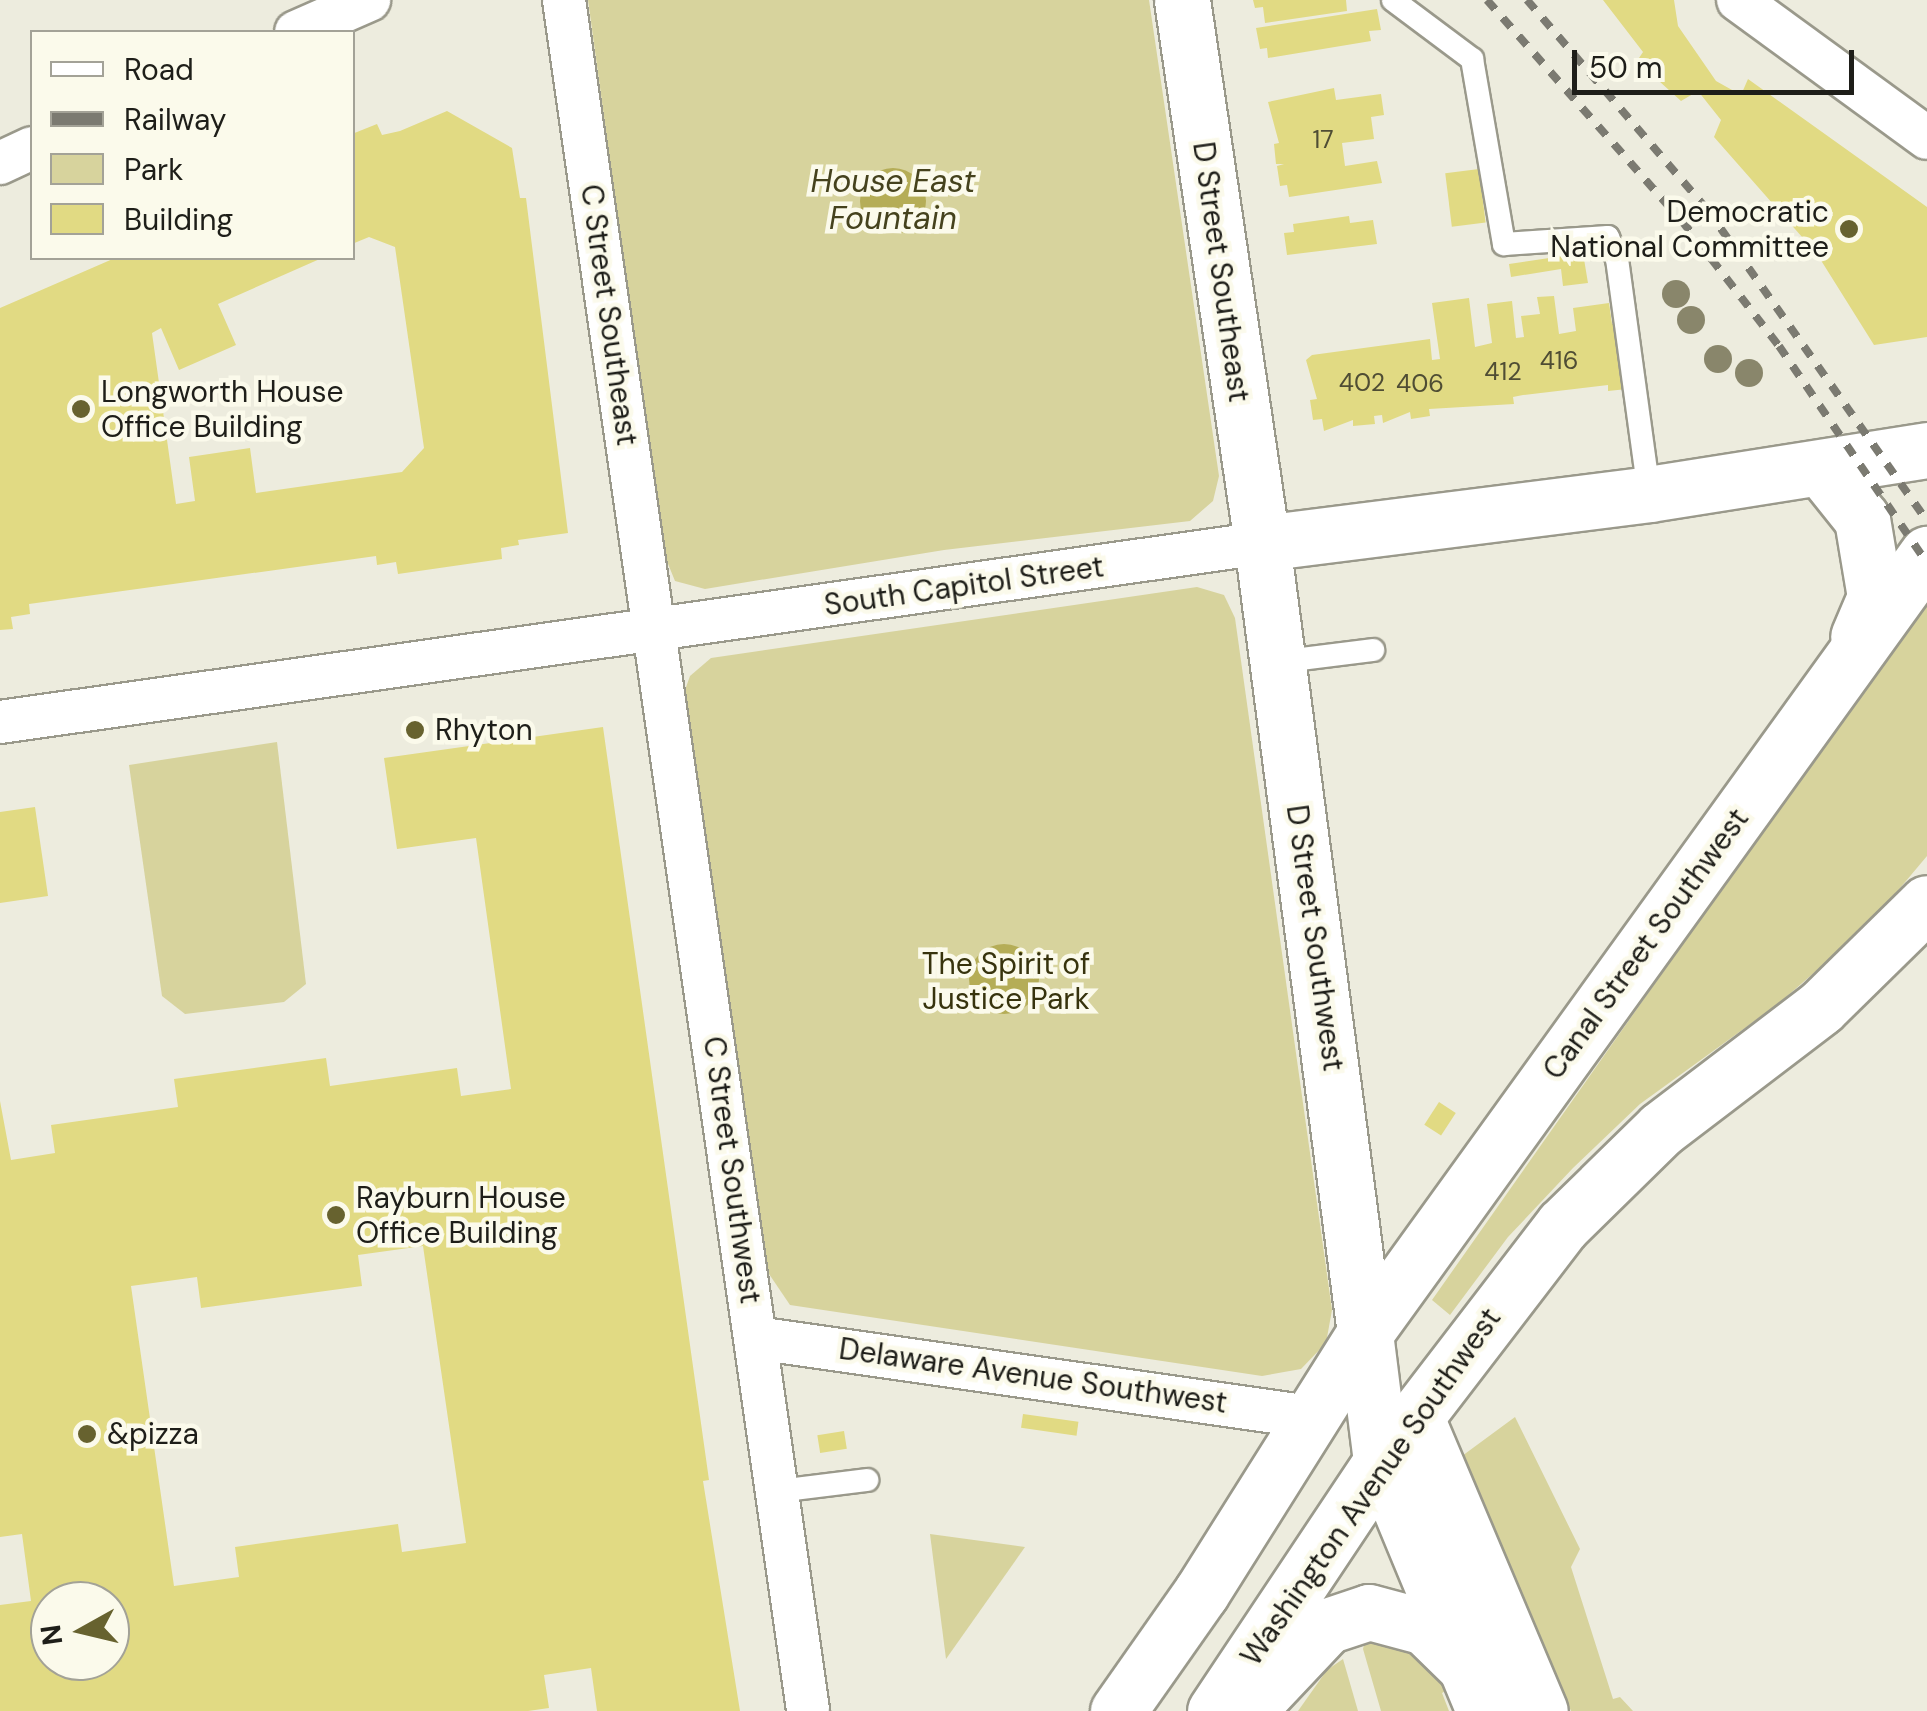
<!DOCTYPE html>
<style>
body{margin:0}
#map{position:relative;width:1927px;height:1711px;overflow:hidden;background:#edecde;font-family:"DM Sans",sans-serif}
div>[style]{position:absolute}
.green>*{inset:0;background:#d7d39d}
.water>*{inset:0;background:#b5ad57}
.round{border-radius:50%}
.building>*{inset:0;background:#e1da83;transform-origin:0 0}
.roads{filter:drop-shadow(2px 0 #9a998b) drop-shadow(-2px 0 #9a998b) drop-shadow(0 2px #9a998b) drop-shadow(0 -2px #9a998b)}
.service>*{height:22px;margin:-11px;padding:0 11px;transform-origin:11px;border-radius:11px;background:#fff}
.minor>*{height:42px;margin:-21px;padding:0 21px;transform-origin:21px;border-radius:21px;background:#fff}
.tertiary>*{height:55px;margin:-27.5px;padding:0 27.5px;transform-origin:27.5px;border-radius:27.5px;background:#fff}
.primary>*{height:55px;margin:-27.5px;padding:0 27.5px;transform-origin:27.5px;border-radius:27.5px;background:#fff}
.motorway>*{height:55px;margin:-27.5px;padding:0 27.5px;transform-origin:27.5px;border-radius:27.5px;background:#fff}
.rail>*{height:8px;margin-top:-4px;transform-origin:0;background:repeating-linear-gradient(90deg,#7b7a71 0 12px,transparent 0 24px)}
.trees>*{width:28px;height:28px;margin:-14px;border-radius:50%;background:#89866b}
.dots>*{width:28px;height:28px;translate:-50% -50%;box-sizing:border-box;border:5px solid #fbfaeb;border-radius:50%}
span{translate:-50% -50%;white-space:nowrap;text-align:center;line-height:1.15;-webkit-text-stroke:9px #fbfaeb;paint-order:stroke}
.number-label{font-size:25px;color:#4f4d34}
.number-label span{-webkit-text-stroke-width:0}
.poi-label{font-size:30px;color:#1e1e19}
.right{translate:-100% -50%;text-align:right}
.left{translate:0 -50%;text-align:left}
.street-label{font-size:30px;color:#1e1e19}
.park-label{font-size:30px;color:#37330d}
.water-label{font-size:32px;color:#45421d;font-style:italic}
.legend{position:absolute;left:30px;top:30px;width:325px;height:230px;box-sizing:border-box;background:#fbfaeb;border:2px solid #a3a297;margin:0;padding:12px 18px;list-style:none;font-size:30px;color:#1e1e19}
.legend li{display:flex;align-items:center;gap:20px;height:50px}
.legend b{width:50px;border:2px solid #a3a297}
.north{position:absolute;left:30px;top:1581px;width:100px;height:100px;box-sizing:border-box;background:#fbfaeb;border:2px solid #a3a297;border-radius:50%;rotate:262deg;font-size:28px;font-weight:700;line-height:40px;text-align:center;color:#1e1e19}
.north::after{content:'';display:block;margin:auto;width:35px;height:45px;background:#67622f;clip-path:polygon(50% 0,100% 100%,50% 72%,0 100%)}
.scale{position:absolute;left:1572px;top:50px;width:282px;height:45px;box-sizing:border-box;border:5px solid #1e1e19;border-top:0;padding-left:12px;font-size:30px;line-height:35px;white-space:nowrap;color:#1e1e19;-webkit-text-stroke:8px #fbfaeb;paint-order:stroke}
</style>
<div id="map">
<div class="green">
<i style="clip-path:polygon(588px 0,1149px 0,1219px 476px,1213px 501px,1190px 521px,944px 550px,705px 589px,675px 581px,664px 554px)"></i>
<i style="clip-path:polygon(1197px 587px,1224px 595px,1235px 618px,1332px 1310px,1326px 1343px,1301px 1369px,1262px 1376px,790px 1305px,767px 1271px,685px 690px,690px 676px,711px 658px)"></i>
<i style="clip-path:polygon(1927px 597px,1927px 856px,1869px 925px,1778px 1004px,1640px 1104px,1573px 1168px,1508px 1237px,1450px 1315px,1432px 1300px)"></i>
<i style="clip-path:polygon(277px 742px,306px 984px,284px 1002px,185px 1014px,162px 996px,129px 765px)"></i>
<i style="clip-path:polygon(1515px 1417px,1580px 1549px,1571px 1567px,1613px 1699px,1620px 1697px,1633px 1711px,1571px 1711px,1462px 1456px)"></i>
<i style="clip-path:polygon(930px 1534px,1025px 1547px,946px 1659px)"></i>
<i style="clip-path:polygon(1368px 1628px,1401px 1636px,1449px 1689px,1442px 1693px,1449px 1711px,1381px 1711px,1363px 1649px)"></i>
<i style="clip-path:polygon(1343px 1659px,1358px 1711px,1298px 1711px,1327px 1670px)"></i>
</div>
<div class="water">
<i class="round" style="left:860px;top:168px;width:66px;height:66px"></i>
<i class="round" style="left:969px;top:944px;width:70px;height:70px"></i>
</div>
<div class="building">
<i style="clip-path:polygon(1253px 0,1346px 0,1347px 11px,1265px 23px,1263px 7px,1255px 8px)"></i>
<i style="clip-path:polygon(1603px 0,1674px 0,1678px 26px,1716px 81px,1741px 95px,1748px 79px,1927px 207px,1927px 337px,1874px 345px,1817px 254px,1714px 137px,1721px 120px,1698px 91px,1681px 101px,1637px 61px,1643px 52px)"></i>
<i style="clip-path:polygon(1377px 9px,1381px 30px,1369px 31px,1371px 41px,1268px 58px,1267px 48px,1260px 49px,1256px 28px)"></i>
<i style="clip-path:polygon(1334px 88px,1336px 100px,1381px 94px,1384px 115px,1371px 117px,1374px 139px,1342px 143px,1345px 166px,1377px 161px,1382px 183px,1289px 197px,1287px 185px,1280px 186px,1277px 166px,1284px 164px,1276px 164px,1274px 144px,1279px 143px,1268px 102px)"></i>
<i style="clip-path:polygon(447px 111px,512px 148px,520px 198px,526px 198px,568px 533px,518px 540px,519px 545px,501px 548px,502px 559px,398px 574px,396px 562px,377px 565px,376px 556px,29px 604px,30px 614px,11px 617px,13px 629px,0 630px,0 308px,115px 258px,322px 258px,218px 304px,236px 345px,179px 370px,161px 328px,152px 333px,176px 504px,195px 501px,189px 457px,250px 448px,256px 493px,402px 472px,424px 448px,395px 247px,369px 237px,352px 244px,352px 134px,377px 124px,382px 135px,400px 131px)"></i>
<i style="left:1479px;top:169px;width:54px;height:34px;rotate:83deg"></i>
<i style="clip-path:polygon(1349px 216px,1350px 223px,1373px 220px,1377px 244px,1287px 255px,1284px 233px,1294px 232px,1293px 224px)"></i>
<i style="clip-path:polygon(1583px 253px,1588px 283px,1563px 286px,1561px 269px,1511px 277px,1509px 264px)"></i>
<i style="clip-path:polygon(1554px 296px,1559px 334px,1576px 331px,1573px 308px,1609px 303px,1612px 324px,1619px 323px,1627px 389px,1608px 391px,1608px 385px,1523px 395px,1513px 397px,1514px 404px,1429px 409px,1430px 416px,1411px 419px,1410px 412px,1383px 423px,1382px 415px,1374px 416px,1375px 424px,1353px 426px,1353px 420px,1324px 431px,1322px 419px,1313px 420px,1310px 400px,1317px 399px,1306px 360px,1312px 355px,1430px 339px,1432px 360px,1440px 359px,1432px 303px,1469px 298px,1475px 347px,1492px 343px,1487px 304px,1512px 301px,1516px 338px,1524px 337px,1521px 316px,1540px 314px,1537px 297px)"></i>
<i style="clip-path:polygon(evenodd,603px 727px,709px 1480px,703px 1481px,740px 1711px,597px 1711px,591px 1668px,544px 1675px,549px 1708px,528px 1711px,0 1711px,0 1605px,31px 1601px,22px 1534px,0 1537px,0 1101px,11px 1160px,55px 1153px,51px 1125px,178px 1107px,174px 1079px,326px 1058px,330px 1086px,457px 1068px,461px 1096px,511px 1089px,476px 838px,397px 849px,384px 758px,603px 727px,423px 1246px,466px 1543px,402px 1552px,398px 1524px,235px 1547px,239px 1577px,174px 1586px,131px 1286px,197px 1277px,201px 1308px,362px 1286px,358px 1255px,423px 1246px,603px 727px,50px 1601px,110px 1601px,110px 1661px,50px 1661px,50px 1601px)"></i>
<i style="clip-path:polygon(35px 807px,48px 896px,0 903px,0 812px)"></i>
<i style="left:1439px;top:1102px;width:20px;height:27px;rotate:33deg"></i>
<i style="left:1023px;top:1414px;width:56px;height:14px;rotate:8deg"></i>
<i style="left:844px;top:1431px;width:18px;height:27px;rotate:81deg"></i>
</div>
<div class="roads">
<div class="service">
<i style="left:1393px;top:0;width:99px;rotate:36.8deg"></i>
<i style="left:1472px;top:59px;width:188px;rotate:80.2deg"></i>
<i style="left:1504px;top:244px;width:104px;rotate:-3.9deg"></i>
<i style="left:1608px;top:237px;width:24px;rotate:68deg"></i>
<i style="left:1617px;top:259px;width:237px;rotate:82.2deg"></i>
<i style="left:1277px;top:662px;width:97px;rotate:-7.1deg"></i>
<i style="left:778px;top:1491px;width:90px;rotate:-7deg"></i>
</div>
<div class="minor">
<i style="left:564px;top:0;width:1728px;rotate:81.88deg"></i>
<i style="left:1738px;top:0;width:234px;rotate:36.1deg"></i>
<i style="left:296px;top:32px;width:80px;rotate:-23.7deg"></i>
<i style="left:0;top:163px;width:35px;rotate:-25deg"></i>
<i style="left:0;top:722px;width:1275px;rotate:-8.07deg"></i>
<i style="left:756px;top:1338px;width:560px;rotate:8.12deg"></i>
</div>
<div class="tertiary">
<i style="left:1182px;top:0;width:549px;rotate:81.62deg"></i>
<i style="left:1262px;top:543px;width:797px;rotate:82.57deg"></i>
<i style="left:1262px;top:543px;width:390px;rotate:-7.2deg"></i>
<i style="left:1649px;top:494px;width:281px;rotate:-9deg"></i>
</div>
<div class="primary">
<i style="left:1822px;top:469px;width:64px;rotate:51.3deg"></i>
<i style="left:1862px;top:519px;width:79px;rotate:80.5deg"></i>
<i style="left:1875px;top:597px;width:43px;rotate:113deg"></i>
<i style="left:1365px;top:1333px;width:130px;rotate:82.9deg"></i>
<i style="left:1118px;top:1711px;width:144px;rotate:-54.9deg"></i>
<i style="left:1201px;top:1593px;width:307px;rotate:-57.8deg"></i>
<i style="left:1365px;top:1333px;width:961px;rotate:-54.19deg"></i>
<i style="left:1215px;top:1711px;width:299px;rotate:-56.3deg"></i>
<i style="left:1381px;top:1462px;width:299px;rotate:-52.5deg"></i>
<i style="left:1563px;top:1225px;width:137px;rotate:-44.4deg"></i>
<i style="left:1661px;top:1129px;width:201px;rotate:-37.3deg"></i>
<i style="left:1821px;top:1007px;width:148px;rotate:-44.5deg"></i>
</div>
<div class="motorway">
<i style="left:1416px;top:1418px;width:318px;rotate:67.1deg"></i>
<i style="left:1381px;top:1462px;width:269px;rotate:67.5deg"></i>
<i style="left:1247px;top:1711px;width:117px;rotate:-46.7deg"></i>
<i style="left:1327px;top:1626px;width:44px;rotate:-18.4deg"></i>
<i style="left:1369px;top:1612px;width:58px;rotate:15deg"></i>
<i style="left:1425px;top:1627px;width:54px;rotate:44.3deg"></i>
</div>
</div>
<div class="rail">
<i style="left:1487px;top:0;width:295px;rotate:48.6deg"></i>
<i style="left:1682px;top:221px;width:158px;rotate:52.2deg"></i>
<i style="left:1779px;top:346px;width:263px;rotate:55.7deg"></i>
<i style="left:1527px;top:0;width:276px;rotate:49.3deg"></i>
<i style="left:1707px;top:209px;width:382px;rotate:54.8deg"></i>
</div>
<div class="trees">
<i style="left:1676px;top:294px"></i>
<i style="left:1691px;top:320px"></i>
<i style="left:1718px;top:359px"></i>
<i style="left:1749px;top:373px"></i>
</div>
<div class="dots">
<i style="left:1849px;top:229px;background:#67622f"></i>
<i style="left:81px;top:409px;background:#67622f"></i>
<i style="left:415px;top:730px;background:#67622f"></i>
<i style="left:336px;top:1215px;background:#67622f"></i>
<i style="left:87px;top:1434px;background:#67622f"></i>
</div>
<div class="number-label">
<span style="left:1323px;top:140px">17</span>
<span style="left:1559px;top:361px">416</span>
<span style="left:1503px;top:372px">412</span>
<span style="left:1362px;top:383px">402</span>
<span style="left:1420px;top:384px">406</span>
</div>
<div class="poi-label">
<span class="right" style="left:1829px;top:229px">Democratic<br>National Committee</span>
<span class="left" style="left:101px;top:409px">Longworth House<br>Office Building</span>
<span class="left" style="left:435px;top:730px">Rhyton</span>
<span class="left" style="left:356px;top:1215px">Rayburn House<br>Office Building</span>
<span class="left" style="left:107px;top:1434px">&amp;pizza</span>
</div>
<div class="street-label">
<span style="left:1221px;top:272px;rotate:82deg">D Street Southeast</span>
<span style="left:609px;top:315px;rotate:82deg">C Street Southeast</span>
<span style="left:964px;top:586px;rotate:-8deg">South Capitol Street</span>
<span style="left:1315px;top:938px;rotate:82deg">D Street Southwest</span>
<span style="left:1646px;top:944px;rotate:-54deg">Canal Street Southwest</span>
<span style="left:732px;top:1170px;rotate:82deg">C Street Southwest</span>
<span style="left:1033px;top:1376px;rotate:8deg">Delaware Avenue Southwest</span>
<span style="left:1371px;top:1487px;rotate:-55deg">Washington Avenue Southwest</span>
</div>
<div class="park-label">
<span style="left:1006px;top:981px">The Spirit of<br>Justice Park</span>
</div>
<div class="water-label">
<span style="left:893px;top:200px">House East<br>Fountain</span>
</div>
<ul class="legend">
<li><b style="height:12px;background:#fff"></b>Road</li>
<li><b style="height:12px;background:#7b7a71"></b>Railway</li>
<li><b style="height:28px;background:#d7d39d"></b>Park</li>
<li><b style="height:28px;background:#e1da83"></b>Building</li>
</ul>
<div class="north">N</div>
<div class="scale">50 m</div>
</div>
